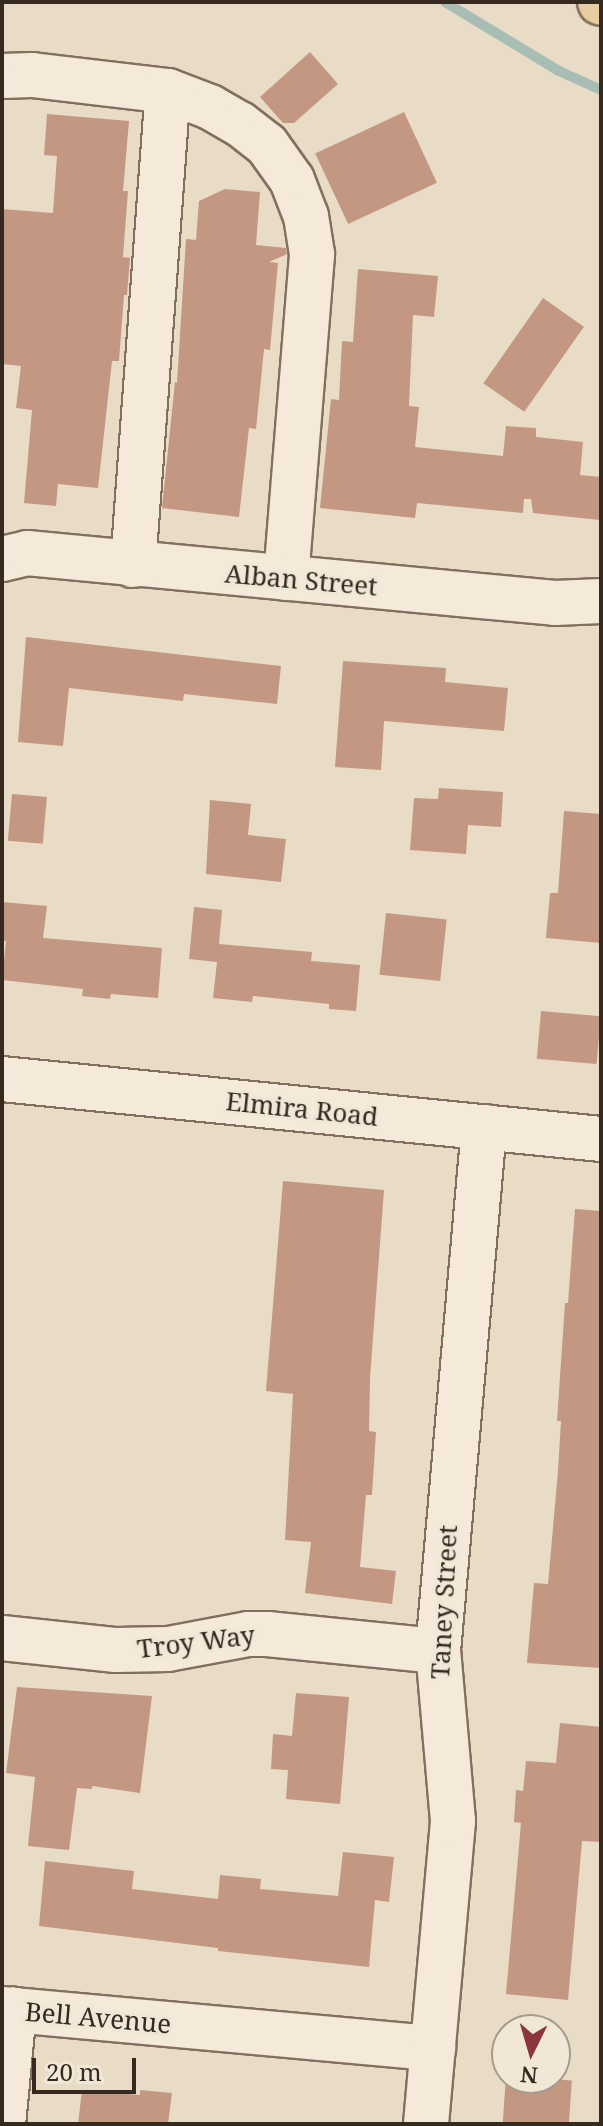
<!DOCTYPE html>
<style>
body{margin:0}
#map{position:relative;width:603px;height:2126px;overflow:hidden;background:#e9dcc7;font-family:"Noto Serif",serif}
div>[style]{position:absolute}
.stream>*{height:10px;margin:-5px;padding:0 5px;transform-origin:5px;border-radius:5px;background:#a8beb5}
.building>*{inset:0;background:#c39781;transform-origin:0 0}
.roads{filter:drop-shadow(2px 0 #836f5e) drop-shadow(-2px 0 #836f5e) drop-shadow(0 2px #836f5e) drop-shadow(0 -2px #836f5e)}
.minor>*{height:44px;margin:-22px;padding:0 22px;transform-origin:22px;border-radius:22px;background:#f5ead9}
.major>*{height:44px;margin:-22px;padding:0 22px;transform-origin:22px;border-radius:22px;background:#e8cda3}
span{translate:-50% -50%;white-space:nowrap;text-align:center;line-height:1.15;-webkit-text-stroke:6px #f1e7d6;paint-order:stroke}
.street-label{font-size:26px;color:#352920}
.frame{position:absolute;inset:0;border:4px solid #352920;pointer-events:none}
.north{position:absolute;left:491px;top:2014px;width:80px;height:80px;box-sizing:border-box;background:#f1e7d6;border:2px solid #a69b8d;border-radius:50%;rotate:185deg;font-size:22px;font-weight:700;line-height:32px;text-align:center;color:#352920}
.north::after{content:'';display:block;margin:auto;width:28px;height:36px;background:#8b353d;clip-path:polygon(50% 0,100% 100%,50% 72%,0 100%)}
.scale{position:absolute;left:32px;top:2058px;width:104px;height:36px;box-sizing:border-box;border:4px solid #352920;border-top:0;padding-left:10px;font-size:24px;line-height:28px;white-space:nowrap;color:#352920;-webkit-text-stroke:6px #f1e7d6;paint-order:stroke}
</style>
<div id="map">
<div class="stream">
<i style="left:445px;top:2px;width:133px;rotate:31.2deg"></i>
<i style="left:559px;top:71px;width:46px;rotate:24.3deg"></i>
</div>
<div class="building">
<i style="clip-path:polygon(310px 52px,338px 84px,294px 123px,283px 123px,260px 97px)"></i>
<i style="left:404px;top:112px;width:78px;height:98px;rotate:65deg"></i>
<i style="clip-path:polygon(47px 114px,129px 121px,123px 191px,128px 191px,123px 257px,130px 258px,127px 295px,124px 295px,119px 361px,112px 361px,98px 488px,58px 484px,56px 506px,24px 503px,32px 410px,16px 408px,21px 366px,2px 364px,2px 209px,53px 213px,57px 156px,44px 155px)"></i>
<i style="clip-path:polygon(225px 189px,260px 192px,256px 245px,286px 248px,287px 254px,269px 262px,278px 263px,270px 350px,264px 349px,256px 429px,249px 428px,239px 517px,162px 508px,175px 382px,177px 383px,186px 239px,196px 240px,199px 201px)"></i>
<i style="clip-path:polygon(358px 269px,438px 276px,434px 317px,413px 315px,409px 406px,419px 407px,415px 447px,503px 456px,506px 426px,536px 428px,536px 437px,583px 442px,580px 475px,601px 477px,600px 520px,533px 513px,531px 499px,524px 499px,523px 513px,417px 503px,415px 518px,320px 508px,331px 399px,339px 400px,342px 341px,353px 342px)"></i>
<i style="left:543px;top:298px;width:50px;height:104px;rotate:35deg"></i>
<i style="clip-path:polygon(26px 637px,281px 666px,277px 704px,184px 694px,183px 701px,69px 688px,63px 746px,18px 742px)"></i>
<i style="clip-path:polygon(343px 661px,446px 668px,445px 682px,508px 688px,504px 731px,384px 721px,381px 770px,335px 767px)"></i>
<i style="clip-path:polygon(439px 788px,503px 792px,501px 827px,468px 825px,466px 854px,410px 850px,414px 798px,438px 799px)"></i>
<i style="left:12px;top:794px;width:35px;height:47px;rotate:5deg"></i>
<i style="clip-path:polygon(210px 800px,251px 804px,248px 835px,286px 839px,281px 882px,206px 874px)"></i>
<i style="clip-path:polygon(564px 811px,601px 814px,601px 943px,546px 938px,550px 893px,558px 893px)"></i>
<i style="clip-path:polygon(2px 902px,47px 906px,43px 938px,162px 948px,158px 998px,111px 994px,110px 999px,82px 996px,83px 989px,2px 980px,6px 941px,2px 940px)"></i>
<i style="clip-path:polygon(194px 907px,222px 910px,219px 944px,312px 952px,311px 961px,360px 965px,356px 1011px,329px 1009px,329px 1004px,253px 996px,252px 1002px,213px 998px,217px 962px,189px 959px)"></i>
<i style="left:386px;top:913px;width:61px;height:62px;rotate:6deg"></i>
<i style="left:541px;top:1011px;width:60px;height:48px;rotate:5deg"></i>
<i style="clip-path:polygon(283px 1181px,384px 1190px,370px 1378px,369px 1431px,376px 1432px,372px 1495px,366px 1495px,360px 1567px,396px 1571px,392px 1604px,305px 1593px,311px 1542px,285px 1540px,293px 1394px,266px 1391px)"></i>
<i style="clip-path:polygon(575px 1209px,601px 1211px,601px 1668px,527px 1663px,534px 1583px,548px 1584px,558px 1471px,561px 1421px,557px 1421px,565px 1303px,568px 1303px)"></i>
<i style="clip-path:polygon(17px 1687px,152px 1696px,140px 1793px,92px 1786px,92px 1789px,77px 1788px,69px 1850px,28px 1846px,35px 1777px,6px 1773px)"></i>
<i style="clip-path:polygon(296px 1693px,349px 1697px,340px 1804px,286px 1799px,288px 1770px,271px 1769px,273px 1734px,292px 1736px)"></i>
<i style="clip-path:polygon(560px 1723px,601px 1727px,601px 1842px,582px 1841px,568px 2000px,506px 1994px,521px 1823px,514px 1822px,516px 1790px,523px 1791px,526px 1761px,556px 1763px)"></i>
<i style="clip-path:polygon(343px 1852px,394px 1857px,389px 1902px,375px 1900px,369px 1967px,218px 1951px,218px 1948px,39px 1926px,45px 1861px,134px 1871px,132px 1889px,218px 1899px,220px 1875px,261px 1879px,260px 1889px,338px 1896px)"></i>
<i style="left:506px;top:2076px;width:66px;height:48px;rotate:4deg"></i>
<i style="clip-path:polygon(82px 2090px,140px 2095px,140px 2090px,172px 2093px,168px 2124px,78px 2124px)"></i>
</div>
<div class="roads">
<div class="minor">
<i style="left:2px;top:76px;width:30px;rotate:-2deg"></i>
<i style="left:32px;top:75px;width:137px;rotate:6.7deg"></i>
<i style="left:168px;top:91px;width:45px;rotate:20.9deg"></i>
<i style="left:210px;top:107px;width:34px;rotate:30deg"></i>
<i style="left:240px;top:124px;width:34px;rotate:38deg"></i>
<i style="left:267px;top:145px;width:43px;rotate:54.5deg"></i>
<i style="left:292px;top:180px;width:39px;rotate:69deg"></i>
<i style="left:306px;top:216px;width:39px;rotate:81deg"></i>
<i style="left:312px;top:255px;width:324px;rotate:94.6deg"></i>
<i style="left:2px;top:559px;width:26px;rotate:-13deg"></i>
<i style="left:27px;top:553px;width:530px;rotate:5.41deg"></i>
<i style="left:555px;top:603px;width:46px;rotate:-2.5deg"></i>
<i style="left:133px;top:565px;width:475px;rotate:-85.8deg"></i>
<i style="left:2px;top:1079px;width:602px;rotate:5.72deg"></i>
<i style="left:2px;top:1638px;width:115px;rotate:6deg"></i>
<i style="left:116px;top:1650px;width:52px;rotate:-1.1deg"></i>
<i style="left:168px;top:1649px;width:81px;rotate:-10.6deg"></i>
<i style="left:248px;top:1634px;width:19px"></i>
<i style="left:267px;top:1634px;width:172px;rotate:5.7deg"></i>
<i style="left:2px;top:2009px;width:433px;rotate:5.2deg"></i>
<i style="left:3px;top:2124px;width:115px;rotate:-84.5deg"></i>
<i style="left:426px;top:2124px;width:304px;rotate:-84.9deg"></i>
<i style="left:453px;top:1821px;width:171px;rotate:-95deg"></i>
<i style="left:438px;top:1651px;width:526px;rotate:-84.98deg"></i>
</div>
<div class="major">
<i style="left:600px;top:2px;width:1px;rotate:45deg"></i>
</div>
</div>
<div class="street-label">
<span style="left:301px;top:580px;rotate:5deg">Alban Street</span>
<span style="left:302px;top:1109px;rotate:6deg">Elmira Road</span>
<span style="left:444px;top:1602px;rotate:-87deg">Taney Street</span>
<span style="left:196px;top:1642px;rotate:-7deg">Troy Way</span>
<span style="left:98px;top:2018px;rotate:5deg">Bell Avenue</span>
</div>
<div class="frame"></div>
<div class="north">N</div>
<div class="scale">20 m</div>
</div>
